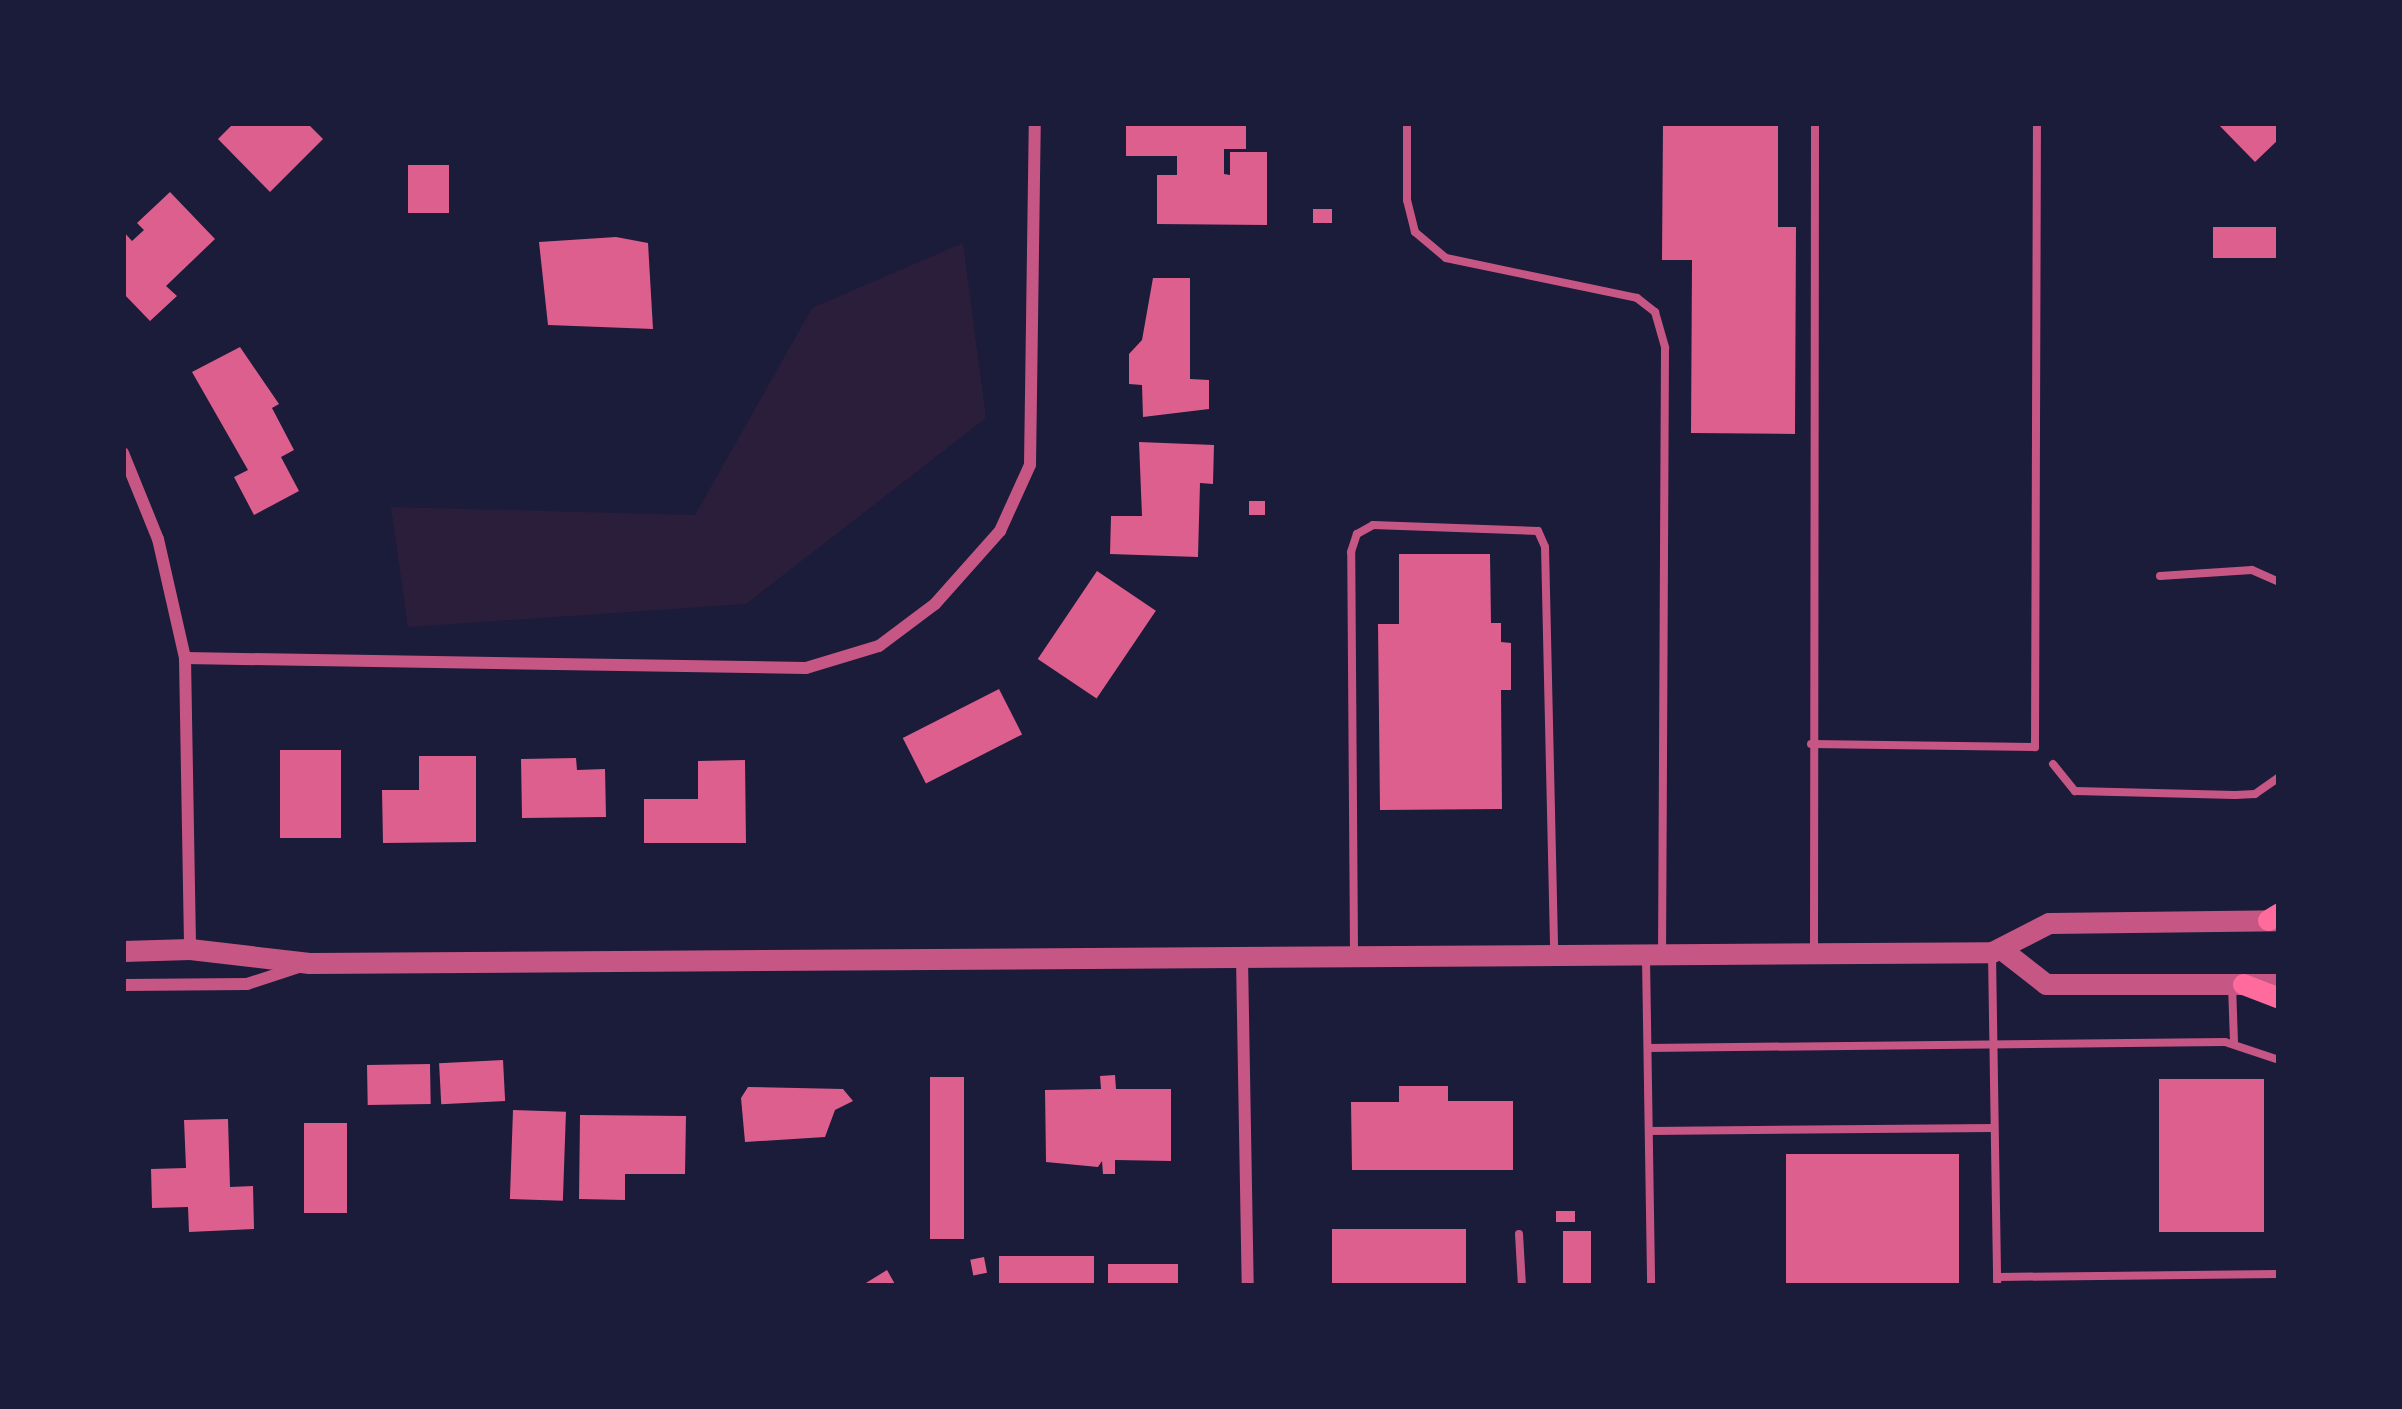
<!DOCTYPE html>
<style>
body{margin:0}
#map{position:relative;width:2402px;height:1409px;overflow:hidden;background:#1b1b3a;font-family:Montserrat,sans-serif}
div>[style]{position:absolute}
.green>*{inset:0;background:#2a1e3b}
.building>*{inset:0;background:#dd5f8e;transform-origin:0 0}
.service>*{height:8px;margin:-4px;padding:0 4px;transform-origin:4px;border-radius:4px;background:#c65784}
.minor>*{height:12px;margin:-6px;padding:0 6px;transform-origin:6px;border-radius:6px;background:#c65784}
.tertiary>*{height:21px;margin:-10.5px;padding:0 10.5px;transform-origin:10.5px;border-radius:10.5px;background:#c65784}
.secondary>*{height:21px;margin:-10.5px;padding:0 10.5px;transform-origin:10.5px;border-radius:10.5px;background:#ff6b9d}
span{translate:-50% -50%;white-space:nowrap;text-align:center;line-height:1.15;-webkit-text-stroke:10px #1b1b3a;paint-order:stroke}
.frame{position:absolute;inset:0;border:126px solid #1b1b3a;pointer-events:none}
</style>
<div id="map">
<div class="green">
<i style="clip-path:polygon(963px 243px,986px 418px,746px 604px,408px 627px,391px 507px,695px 515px,812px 308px)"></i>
</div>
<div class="building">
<i style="clip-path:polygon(234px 123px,307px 123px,323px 139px,270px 192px,218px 139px)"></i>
<i style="clip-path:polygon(1126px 123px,1246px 123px,1246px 149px,1224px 149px,1224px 174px,1230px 175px,1230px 152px,1267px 152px,1267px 225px,1157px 224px,1157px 175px,1177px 175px,1177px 156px,1126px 156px)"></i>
<i style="clip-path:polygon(1663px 123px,1778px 123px,1778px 227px,1796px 227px,1795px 434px,1691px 433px,1692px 260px,1662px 260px)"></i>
<i style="clip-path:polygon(2217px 123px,2279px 123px,2279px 139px,2255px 162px)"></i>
<i style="left:408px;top:165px;width:41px;height:48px"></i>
<i style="clip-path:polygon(170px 192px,215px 239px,166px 286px,177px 296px,150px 321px,123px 293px,123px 231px,132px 241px,144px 230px,137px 223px)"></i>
<i style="left:1313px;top:209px;width:19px;height:14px"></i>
<i style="left:2213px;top:227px;width:66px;height:31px"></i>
<i style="clip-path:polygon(616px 237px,648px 243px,653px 329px,548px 325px,539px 242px)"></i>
<i style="clip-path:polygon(1153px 278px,1190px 278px,1190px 379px,1209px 380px,1209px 409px,1143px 417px,1142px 385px,1129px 384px,1129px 354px,1142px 340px)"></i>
<i style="clip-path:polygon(240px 347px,279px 404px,272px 408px,294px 450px,281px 457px,299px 491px,254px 515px,234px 477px,248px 470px,192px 372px)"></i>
<i style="clip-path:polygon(1139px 442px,1214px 445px,1213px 484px,1200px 483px,1198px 557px,1110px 554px,1111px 516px,1142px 516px)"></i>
<i style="left:1249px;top:501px;width:16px;height:14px"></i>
<i style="clip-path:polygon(1399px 554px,1490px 554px,1491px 623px,1501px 623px,1501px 642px,1511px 643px,1511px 690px,1501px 690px,1502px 809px,1380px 810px,1378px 624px,1399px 624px)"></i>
<i style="left:1097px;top:571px;width:71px;height:106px;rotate:34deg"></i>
<i style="left:999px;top:689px;width:51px;height:108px;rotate:63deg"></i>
<i style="left:280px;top:750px;width:61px;height:88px"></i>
<i style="clip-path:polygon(419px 756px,476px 756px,476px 842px,383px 843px,382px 790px,419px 790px)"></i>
<i style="clip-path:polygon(576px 758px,577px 770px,605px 769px,606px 817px,522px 818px,521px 759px)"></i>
<i style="clip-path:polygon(745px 760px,746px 843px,644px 843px,644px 799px,698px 799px,698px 761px)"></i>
<i style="left:503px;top:1060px;width:41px;height:64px;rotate:87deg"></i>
<i style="left:430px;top:1064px;width:40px;height:63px;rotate:89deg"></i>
<i style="clip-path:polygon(1115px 1075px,1116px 1089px,1171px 1089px,1171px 1161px,1115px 1160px,1115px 1174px,1103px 1174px,1102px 1161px,1098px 1167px,1046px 1162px,1045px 1090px,1101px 1089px,1100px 1076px)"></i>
<i style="left:930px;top:1077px;width:34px;height:162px"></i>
<i style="left:2159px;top:1079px;width:105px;height:153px"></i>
<i style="clip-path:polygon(1399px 1086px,1448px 1086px,1448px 1101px,1513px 1101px,1513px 1170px,1352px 1170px,1351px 1102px,1399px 1102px)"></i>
<i style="clip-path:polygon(748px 1087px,843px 1089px,853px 1101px,835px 1110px,825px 1137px,745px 1142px,741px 1098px)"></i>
<i style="left:513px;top:1110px;width:53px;height:89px;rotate:2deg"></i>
<i style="clip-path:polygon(580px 1115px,686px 1116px,685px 1174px,625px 1174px,625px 1200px,579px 1199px)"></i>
<i style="clip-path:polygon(228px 1119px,230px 1187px,253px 1186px,254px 1229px,189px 1232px,188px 1207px,152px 1208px,151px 1169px,186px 1168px,184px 1120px)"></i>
<i style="left:304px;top:1123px;width:43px;height:90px"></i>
<i style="left:1959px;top:1154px;width:132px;height:173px;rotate:90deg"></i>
<i style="left:1575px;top:1211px;width:11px;height:19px;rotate:90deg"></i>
<i style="left:1332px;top:1229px;width:134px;height:57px"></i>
<i style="left:1563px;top:1231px;width:28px;height:55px"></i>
<i style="left:999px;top:1256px;width:95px;height:28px"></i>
<i style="left:984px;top:1257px;width:16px;height:14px;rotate:79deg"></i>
<i style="left:1178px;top:1264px;width:22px;height:70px;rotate:90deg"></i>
<i style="clip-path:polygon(887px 1270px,896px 1286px,861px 1286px)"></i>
</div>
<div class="service">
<i style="left:1407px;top:123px;width:77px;rotate:90deg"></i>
<i style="left:1407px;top:200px;width:33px;rotate:76deg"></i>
<i style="left:1415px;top:232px;width:40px;rotate:40deg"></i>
<i style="left:1446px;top:258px;width:195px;rotate:11.8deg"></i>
<i style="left:1637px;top:298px;width:23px;rotate:38deg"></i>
<i style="left:1655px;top:312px;width:37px;rotate:74deg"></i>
<i style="left:1665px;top:348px;width:606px;rotate:90.28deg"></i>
<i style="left:2160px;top:576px;width:92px;rotate:-3.7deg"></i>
<i style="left:2252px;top:570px;width:30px;rotate:24deg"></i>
<i style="left:1811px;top:744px;width:224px;rotate:0.8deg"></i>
<i style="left:2035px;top:747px;width:624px;rotate:-89.82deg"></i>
<i style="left:2053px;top:764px;width:35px;rotate:51deg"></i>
<i style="left:2075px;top:791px;width:160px;rotate:1.4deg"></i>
<i style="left:2235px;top:795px;width:20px;rotate:-3deg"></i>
<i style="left:2255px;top:794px;width:29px;rotate:-35deg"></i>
<i style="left:1354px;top:951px;width:399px;rotate:-90.4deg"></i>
<i style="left:1351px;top:552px;width:19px;rotate:-72deg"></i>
<i style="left:1357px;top:534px;width:18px;rotate:-29deg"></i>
<i style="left:1373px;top:525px;width:165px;rotate:2.1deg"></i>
<i style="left:1538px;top:531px;width:17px;rotate:66deg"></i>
<i style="left:1545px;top:547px;width:402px;rotate:88.7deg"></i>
<i style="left:1814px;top:952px;width:829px;rotate:-89.93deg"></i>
<i style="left:1992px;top:954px;width:332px;rotate:89.1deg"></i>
<i style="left:1646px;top:958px;width:328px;rotate:89.1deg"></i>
<i style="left:2232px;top:985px;width:57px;rotate:88deg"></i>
<i style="left:1648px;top:1048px;width:577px;rotate:-0.6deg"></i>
<i style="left:2225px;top:1042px;width:57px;rotate:18.4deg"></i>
<i style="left:1649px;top:1131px;width:345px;rotate:-0.5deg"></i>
<i style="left:1519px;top:1234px;width:52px;rotate:86.7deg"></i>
<i style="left:1997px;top:1277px;width:282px;rotate:-0.6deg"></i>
</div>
<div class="minor">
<i style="left:123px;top:453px;width:93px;rotate:67.9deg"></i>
<i style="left:158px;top:539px;width:122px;rotate:77.2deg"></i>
<i style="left:185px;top:658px;width:291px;rotate:89deg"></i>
<i style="left:185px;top:658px;width:621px;rotate:0.92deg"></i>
<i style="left:806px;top:668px;width:76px;rotate:-16.8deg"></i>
<i style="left:879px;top:646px;width:70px;rotate:-36.9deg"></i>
<i style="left:935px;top:604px;width:98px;rotate:-48.3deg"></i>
<i style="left:1000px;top:531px;width:72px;rotate:-65.6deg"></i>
<i style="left:1030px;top:465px;width:342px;rotate:-89.2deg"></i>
<i style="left:1242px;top:958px;width:328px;rotate:89deg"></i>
<i style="left:123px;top:985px;width:124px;rotate:-0.5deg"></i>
<i style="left:247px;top:984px;width:55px;rotate:-18.1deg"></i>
</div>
<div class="tertiary">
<i style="left:123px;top:951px;width:67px;rotate:-1.7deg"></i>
<i style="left:190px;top:949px;width:120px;rotate:6.7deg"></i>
<i style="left:309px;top:963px;width:1683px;rotate:-0.37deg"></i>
<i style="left:1992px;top:952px;width:64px;rotate:-27deg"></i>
<i style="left:2049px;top:923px;width:230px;rotate:-0.7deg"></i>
<i style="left:2005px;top:952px;width:52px;rotate:38deg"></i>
<i style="left:2046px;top:984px;width:233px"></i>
</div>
<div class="secondary">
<i style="left:2268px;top:920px;width:13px;rotate:-32deg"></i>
<i style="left:2243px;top:984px;width:39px;rotate:21deg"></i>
</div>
<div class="frame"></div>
</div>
